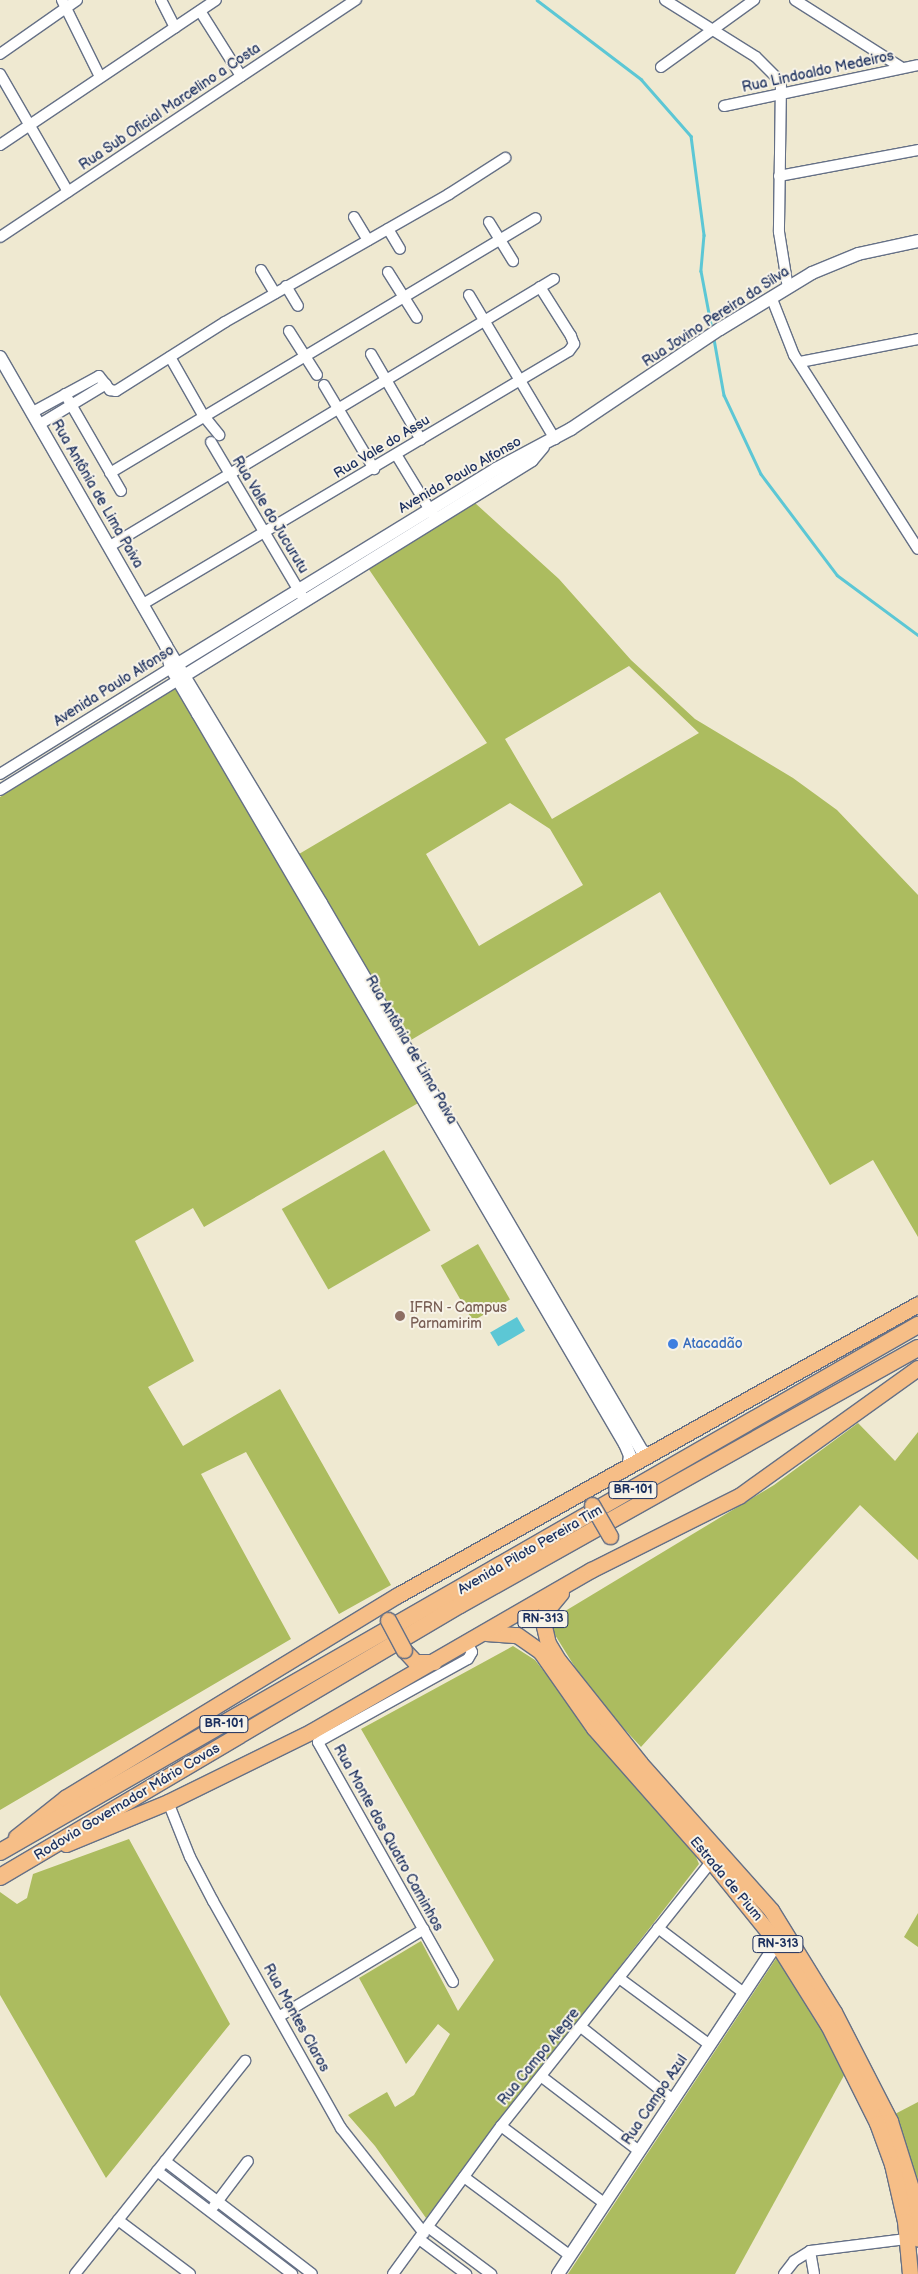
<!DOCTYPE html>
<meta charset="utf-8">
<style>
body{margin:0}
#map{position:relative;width:918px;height:2274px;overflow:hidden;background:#efe9d1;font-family:"Balsamiq Sans",sans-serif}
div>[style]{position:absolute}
.green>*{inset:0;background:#acbc5f;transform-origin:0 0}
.water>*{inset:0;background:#5cc7d5;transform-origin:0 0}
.stream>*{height:2.5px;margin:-1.25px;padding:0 1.25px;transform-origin:1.25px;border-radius:1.25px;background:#5cc7d5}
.roads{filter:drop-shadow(1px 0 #657086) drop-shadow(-1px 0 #657086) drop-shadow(0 1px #657086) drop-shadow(0 -1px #657086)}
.minor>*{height:10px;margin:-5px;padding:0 5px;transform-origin:5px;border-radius:5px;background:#fff}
.tertiary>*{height:12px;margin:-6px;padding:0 6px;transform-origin:6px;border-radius:6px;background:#fff}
.primary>*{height:15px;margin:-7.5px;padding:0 7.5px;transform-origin:7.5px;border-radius:7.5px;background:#f6be87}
.trunk>*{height:16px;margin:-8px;padding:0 8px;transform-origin:8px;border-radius:8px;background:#f6be87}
.bridges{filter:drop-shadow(1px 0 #657086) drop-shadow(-1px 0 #657086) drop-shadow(0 1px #657086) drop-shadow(0 -1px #657086)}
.primary-bridge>*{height:15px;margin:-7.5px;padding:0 7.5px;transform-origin:7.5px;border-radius:7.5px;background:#f6be87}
.dots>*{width:14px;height:14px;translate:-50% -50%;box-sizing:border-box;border:2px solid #f7f3e8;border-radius:50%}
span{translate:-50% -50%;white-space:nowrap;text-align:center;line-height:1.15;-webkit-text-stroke:4px #f7f3e8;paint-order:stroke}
.shield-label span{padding:1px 4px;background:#f7f3e8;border:1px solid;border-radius:4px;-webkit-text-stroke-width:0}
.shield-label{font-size:12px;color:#1b2f5e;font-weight:700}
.street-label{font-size:14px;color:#1b2f5e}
.education-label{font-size:14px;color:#785e54}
.left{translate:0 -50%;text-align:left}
.shop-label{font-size:14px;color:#366cbe}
</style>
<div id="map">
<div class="green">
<i style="clip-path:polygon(evenodd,475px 503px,559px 579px,631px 660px,695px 719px,793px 778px,837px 810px,918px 895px,918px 1237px,873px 1160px,830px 1185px,660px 892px,411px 1040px,392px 1010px,299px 854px,487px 743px,368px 568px,475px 503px,629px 666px,699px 733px,552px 819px,505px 739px,629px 666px,475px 503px,510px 803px,550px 829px,583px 885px,479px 946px,426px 854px,510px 803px)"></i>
<i style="clip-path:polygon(178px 686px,420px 1102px,204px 1227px,193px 1208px,135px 1241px,194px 1361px,148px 1387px,183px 1446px,280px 1389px,391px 1585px,339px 1614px,246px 1452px,201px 1474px,291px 1639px,0 1810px,0 797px)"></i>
<i style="left:384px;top:1150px;width:93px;height:118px;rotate:60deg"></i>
<i style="left:478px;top:1244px;width:64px;height:43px;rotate:60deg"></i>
<i style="clip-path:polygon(858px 1423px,895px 1461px,918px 1432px,918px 1560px,860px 1505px,641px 1747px,591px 1693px,547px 1622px,774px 1485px)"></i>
<i style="clip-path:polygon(513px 1646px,535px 1660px,623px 1773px,694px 1852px,699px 1864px,426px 2218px,375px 2146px,348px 2115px,387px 2092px,395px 2107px,414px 2095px,450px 2034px,438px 2024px,406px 2064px,359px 1978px,421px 1941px,458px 2011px,494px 1960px,361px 1729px)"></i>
<i style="clip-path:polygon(129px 1839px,230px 2024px,106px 2178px,0 1995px,0 1892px,17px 1904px,27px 1898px,33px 1874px)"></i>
<i style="clip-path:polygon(918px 1913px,918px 1947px,904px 1937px)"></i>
<i style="clip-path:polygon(779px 1954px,847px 2070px,735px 2274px,568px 2274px)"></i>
<i style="clip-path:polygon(918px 2102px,918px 2180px,895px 2114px)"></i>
</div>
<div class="water">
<i style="left:517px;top:1317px;width:16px;height:31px;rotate:60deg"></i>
</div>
<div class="stream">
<i style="left:537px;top:0;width:131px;rotate:37.2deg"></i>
<i style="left:641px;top:79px;width:76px;rotate:48.7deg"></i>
<i style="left:691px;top:136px;width:100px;rotate:82.5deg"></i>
<i style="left:704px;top:235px;width:36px;rotate:95deg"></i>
<i style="left:701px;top:271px;width:59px;rotate:79.3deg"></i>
<i style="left:714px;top:339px;width:57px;rotate:79.9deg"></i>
<i style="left:724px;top:395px;width:87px;rotate:64.9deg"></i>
<i style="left:761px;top:474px;width:126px;rotate:53deg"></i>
<i style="left:837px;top:575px;width:101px;rotate:36.5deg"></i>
</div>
<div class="roads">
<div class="minor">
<i style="left:62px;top:0;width:86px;rotate:63.7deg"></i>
<i style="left:161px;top:0;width:31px;rotate:63deg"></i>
<i style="left:665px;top:0;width:107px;rotate:32.1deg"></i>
<i style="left:756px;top:57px;width:35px;rotate:45deg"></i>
<i style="left:781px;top:82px;width:150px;rotate:90.8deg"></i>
<i style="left:779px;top:232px;width:57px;rotate:80.9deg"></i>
<i style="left:795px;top:0;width:127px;rotate:32.4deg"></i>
<i style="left:200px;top:11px;width:77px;rotate:57.8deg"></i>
<i style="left:0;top:54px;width:94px;rotate:-35deg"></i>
<i style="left:661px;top:67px;width:115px;rotate:-35.8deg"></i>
<i style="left:0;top:74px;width:136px;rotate:60deg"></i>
<i style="left:724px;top:106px;width:198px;rotate:-11.9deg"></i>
<i style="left:0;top:145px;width:260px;rotate:-33.9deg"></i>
<i style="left:779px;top:176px;width:141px;rotate:-10.6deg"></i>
<i style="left:354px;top:217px;width:27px;rotate:59deg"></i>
<i style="left:489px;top:222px;width:46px;rotate:58.4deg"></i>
<i style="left:388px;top:229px;width:23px;rotate:59deg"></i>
<i style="left:0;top:237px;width:428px;rotate:-33.7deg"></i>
<i style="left:261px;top:270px;width:27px;rotate:59deg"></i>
<i style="left:388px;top:272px;width:54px;rotate:57.8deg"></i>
<i style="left:286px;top:286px;width:23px;rotate:59deg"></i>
<i style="left:469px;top:295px;width:168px;rotate:59.2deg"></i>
<i style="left:772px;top:299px;width:60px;rotate:68.6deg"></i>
<i style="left:794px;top:355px;width:230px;rotate:57.4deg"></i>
<i style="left:289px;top:331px;width:52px;rotate:57.5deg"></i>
<i style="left:371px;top:354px;width:99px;rotate:59.8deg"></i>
<i style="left:170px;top:357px;width:67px;rotate:60.4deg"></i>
<i style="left:203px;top:415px;width:26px;rotate:51deg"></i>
<i style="left:800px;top:362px;width:120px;rotate:-11deg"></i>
<i style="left:324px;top:385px;width:98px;rotate:59.2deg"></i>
<i style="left:65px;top:394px;width:112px;rotate:60deg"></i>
<i style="left:33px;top:412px;width:75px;rotate:-28.6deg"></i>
<i style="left:99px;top:376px;width:18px;rotate:52deg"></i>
<i style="left:110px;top:390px;width:6px;rotate:9deg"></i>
<i style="left:116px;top:391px;width:129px;rotate:-32.3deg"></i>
<i style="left:225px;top:322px;width:258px;rotate:-29.7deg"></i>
<i style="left:449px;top:194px;width:67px;rotate:-32.7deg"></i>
<i style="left:40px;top:424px;width:77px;rotate:-31.2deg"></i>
<i style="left:211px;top:442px;width:179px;rotate:59.4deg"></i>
<i style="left:397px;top:456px;width:69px;rotate:58.6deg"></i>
<i style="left:110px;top:473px;width:496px;rotate:-30.9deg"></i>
<i style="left:110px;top:546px;width:518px;rotate:-31.02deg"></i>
<i style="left:143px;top:604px;width:495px;rotate:-30.7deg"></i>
<i style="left:569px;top:351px;width:9px;rotate:-54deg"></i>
<i style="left:574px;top:344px;width:9px;rotate:-111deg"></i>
<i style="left:571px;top:336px;width:58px;rotate:-122.3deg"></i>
<i style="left:0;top:774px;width:201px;rotate:-31.8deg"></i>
<i style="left:0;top:790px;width:209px;rotate:-31.7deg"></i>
<i style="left:168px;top:1802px;width:59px;rotate:68.2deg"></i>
<i style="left:190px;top:1857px;width:50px;rotate:62.4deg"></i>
<i style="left:213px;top:1901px;width:261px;rotate:60.6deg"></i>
<i style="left:341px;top:2128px;width:134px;rotate:51.7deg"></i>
<i style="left:658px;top:1928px;width:108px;rotate:37.1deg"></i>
<i style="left:619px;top:1978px;width:113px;rotate:36.4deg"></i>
<i style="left:453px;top:1982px;width:275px;rotate:-119.4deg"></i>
<i style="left:318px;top:1742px;width:171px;rotate:-29deg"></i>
<i style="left:468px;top:1659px;width:8px;rotate:-60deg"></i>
<i style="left:472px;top:1652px;width:9px;rotate:-117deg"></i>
<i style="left:280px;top:2016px;width:168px;rotate:-31.1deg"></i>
<i style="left:581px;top:2027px;width:117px;rotate:38.4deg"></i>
<i style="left:542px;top:2077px;width:122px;rotate:37.3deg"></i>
<i style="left:501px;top:2126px;width:129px;rotate:36.8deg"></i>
<i style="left:165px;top:2161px;width:185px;rotate:37.5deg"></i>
<i style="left:157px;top:2171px;width:170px;rotate:37.3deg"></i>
<i style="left:464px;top:2177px;width:131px;rotate:36.6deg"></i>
<i style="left:214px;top:2206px;width:56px;rotate:-52.9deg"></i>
<i style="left:118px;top:2220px;width:90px;rotate:36.9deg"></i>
<i style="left:428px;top:2227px;width:79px;rotate:36.7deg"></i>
<i style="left:419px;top:2239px;width:59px;rotate:36.7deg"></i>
<i style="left:810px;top:2251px;width:23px;rotate:80deg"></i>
<i style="left:75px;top:2274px;width:273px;rotate:-51.4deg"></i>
<i style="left:393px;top:2274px;width:183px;rotate:-53.9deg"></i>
<i style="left:501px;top:2126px;width:339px;rotate:-51.5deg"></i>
<i style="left:784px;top:2274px;width:16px;rotate:-52deg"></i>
<i style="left:794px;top:2261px;width:19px;rotate:-32deg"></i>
<i style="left:810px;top:2251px;width:97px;rotate:-7.1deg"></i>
</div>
<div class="tertiary">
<i style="left:0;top:357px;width:333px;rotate:60.1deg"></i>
<i style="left:166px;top:646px;width:300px;rotate:58.9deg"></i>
<i style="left:321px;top:903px;width:635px;rotate:59.64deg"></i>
<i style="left:642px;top:1451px;width:9px;rotate:27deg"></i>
<i style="left:167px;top:651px;width:17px;rotate:77deg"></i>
<i style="left:171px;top:668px;width:53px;rotate:59.6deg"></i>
<i style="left:198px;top:714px;width:846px;rotate:59.68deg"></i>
<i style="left:625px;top:1444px;width:13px;rotate:67deg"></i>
<i style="left:630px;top:1456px;width:12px;rotate:99deg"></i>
<i style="left:173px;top:667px;width:379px;rotate:-31.5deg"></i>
<i style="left:496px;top:469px;width:85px;rotate:-28.1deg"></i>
<i style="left:571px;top:429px;width:179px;rotate:-33.9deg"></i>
<i style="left:720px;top:329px;width:108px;rotate:-31.3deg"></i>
<i style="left:812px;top:273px;width:50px;rotate:-22.4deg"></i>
<i style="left:858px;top:254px;width:61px;rotate:-12.2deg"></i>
<i style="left:179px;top:679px;width:415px;rotate:-31.8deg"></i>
<i style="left:532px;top:460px;width:17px;rotate:-50deg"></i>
<i style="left:558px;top:2274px;width:397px;rotate:-56.5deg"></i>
</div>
<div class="primary">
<i style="left:561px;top:1593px;width:23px;rotate:130deg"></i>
<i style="left:546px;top:1611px;width:11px;rotate:105deg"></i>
<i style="left:543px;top:1622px;width:22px;rotate:77deg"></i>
<i style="left:548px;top:1643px;width:21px;rotate:59deg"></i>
<i style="left:559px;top:1661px;width:130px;rotate:51.5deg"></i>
<i style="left:640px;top:1763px;width:197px;rotate:48.3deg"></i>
<i style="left:771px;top:1910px;width:120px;rotate:58.3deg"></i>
<i style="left:834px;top:2012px;width:123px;rotate:62.8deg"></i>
<i style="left:890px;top:2121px;width:70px;rotate:72.6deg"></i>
<i style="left:911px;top:2188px;width:51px;rotate:82.2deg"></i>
<i style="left:486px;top:1633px;width:31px;rotate:4deg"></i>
<i style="left:517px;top:1635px;width:28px;rotate:35deg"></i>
<i style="left:540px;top:1651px;width:94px;rotate:55deg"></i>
<i style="left:594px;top:1728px;width:171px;rotate:48.6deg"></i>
<i style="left:707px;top:1856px;width:107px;rotate:51.1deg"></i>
<i style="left:774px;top:1939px;width:102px;rotate:57.9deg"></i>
<i style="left:828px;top:2025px;width:110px;rotate:63.4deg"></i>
<i style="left:877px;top:2123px;width:44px;rotate:69.9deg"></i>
<i style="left:892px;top:2164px;width:58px;rotate:77.2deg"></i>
<i style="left:905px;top:2221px;width:53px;rotate:84.6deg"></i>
<i style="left:404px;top:1650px;width:16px;rotate:47deg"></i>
<i style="left:415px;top:1662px;width:19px"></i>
<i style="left:16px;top:1837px;width:63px;rotate:-38.5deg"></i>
<i style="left:65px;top:1798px;width:390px;rotate:-31.4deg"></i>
<i style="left:398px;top:1595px;width:596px;rotate:-29.23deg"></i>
<i style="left:66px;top:1844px;width:110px;rotate:-22.4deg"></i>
<i style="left:168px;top:1802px;width:161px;rotate:-26.2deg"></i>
<i style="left:312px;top:1731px;width:322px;rotate:-30deg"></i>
<i style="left:591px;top:1570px;width:165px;rotate:-26.6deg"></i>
<i style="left:739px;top:1496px;width:220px;rotate:-35.6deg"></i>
</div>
<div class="trunk">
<i style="left:0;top:1852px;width:1059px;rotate:-29.86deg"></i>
<i style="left:0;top:1877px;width:534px;rotate:-30.6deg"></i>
<i style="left:460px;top:1605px;width:525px;rotate:-29.3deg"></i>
</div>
</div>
<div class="bridges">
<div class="primary-bridge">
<i style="left:592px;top:1505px;width:36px;rotate:60deg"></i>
<i style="left:388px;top:1620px;width:34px;rotate:62deg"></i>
</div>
</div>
<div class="dots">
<i style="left:400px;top:1316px;background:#8d6e63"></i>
<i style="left:673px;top:1344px;background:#3f7fe0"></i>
</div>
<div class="shield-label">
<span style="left:633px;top:1490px">BR-101</span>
<span style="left:543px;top:1619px">RN-313</span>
<span style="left:224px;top:1724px">BR-101</span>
<span style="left:778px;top:1944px">RN-313</span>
</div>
<div class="street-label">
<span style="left:818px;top:72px;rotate:-12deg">Rua Lindoaldo Medeiros</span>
<span style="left:170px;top:107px;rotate:-34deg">Rua Sub Oficial Marcelino a Costa</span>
<span style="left:716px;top:317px;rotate:-33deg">Rua Jovino Pereira da Silva</span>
<span style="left:382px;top:447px;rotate:-31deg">Rua Vale do Assu</span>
<span style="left:460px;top:475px;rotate:-30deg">Avenida Paulo Alfonso</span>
<span style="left:97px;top:494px;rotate:60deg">Rua Antônia de Lima Paiva</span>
<span style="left:270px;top:515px;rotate:59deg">Rua Vale do Jucurutu</span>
<span style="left:114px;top:686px;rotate:-32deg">Avenida Paulo Alfonso</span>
<span style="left:411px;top:1050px;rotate:60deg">Rua Antônia de Lima Paiva</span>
<span style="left:530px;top:1550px;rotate:-30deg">Avenida Piloto Pereira Tim</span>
<span style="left:127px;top:1802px;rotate:-31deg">Rodovia Governador Mário Covas</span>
<span style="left:388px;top:1838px;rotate:61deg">Rua Monte dos Quatro Caminhos</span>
<span style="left:726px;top:1879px;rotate:50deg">Estrada de Pium</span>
<span style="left:296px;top:2018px;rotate:61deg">Rua Montes Claros</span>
<span style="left:539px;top:2057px;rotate:-51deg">Rua Campo Alegre</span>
<span style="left:655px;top:2100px;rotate:-56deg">Rua Campo Azul</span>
</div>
<div class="education-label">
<span class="left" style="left:410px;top:1316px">IFRN - Campus<br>Parnamirim</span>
</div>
<div class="shop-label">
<span class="left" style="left:683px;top:1344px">Atacadão</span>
</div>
</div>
